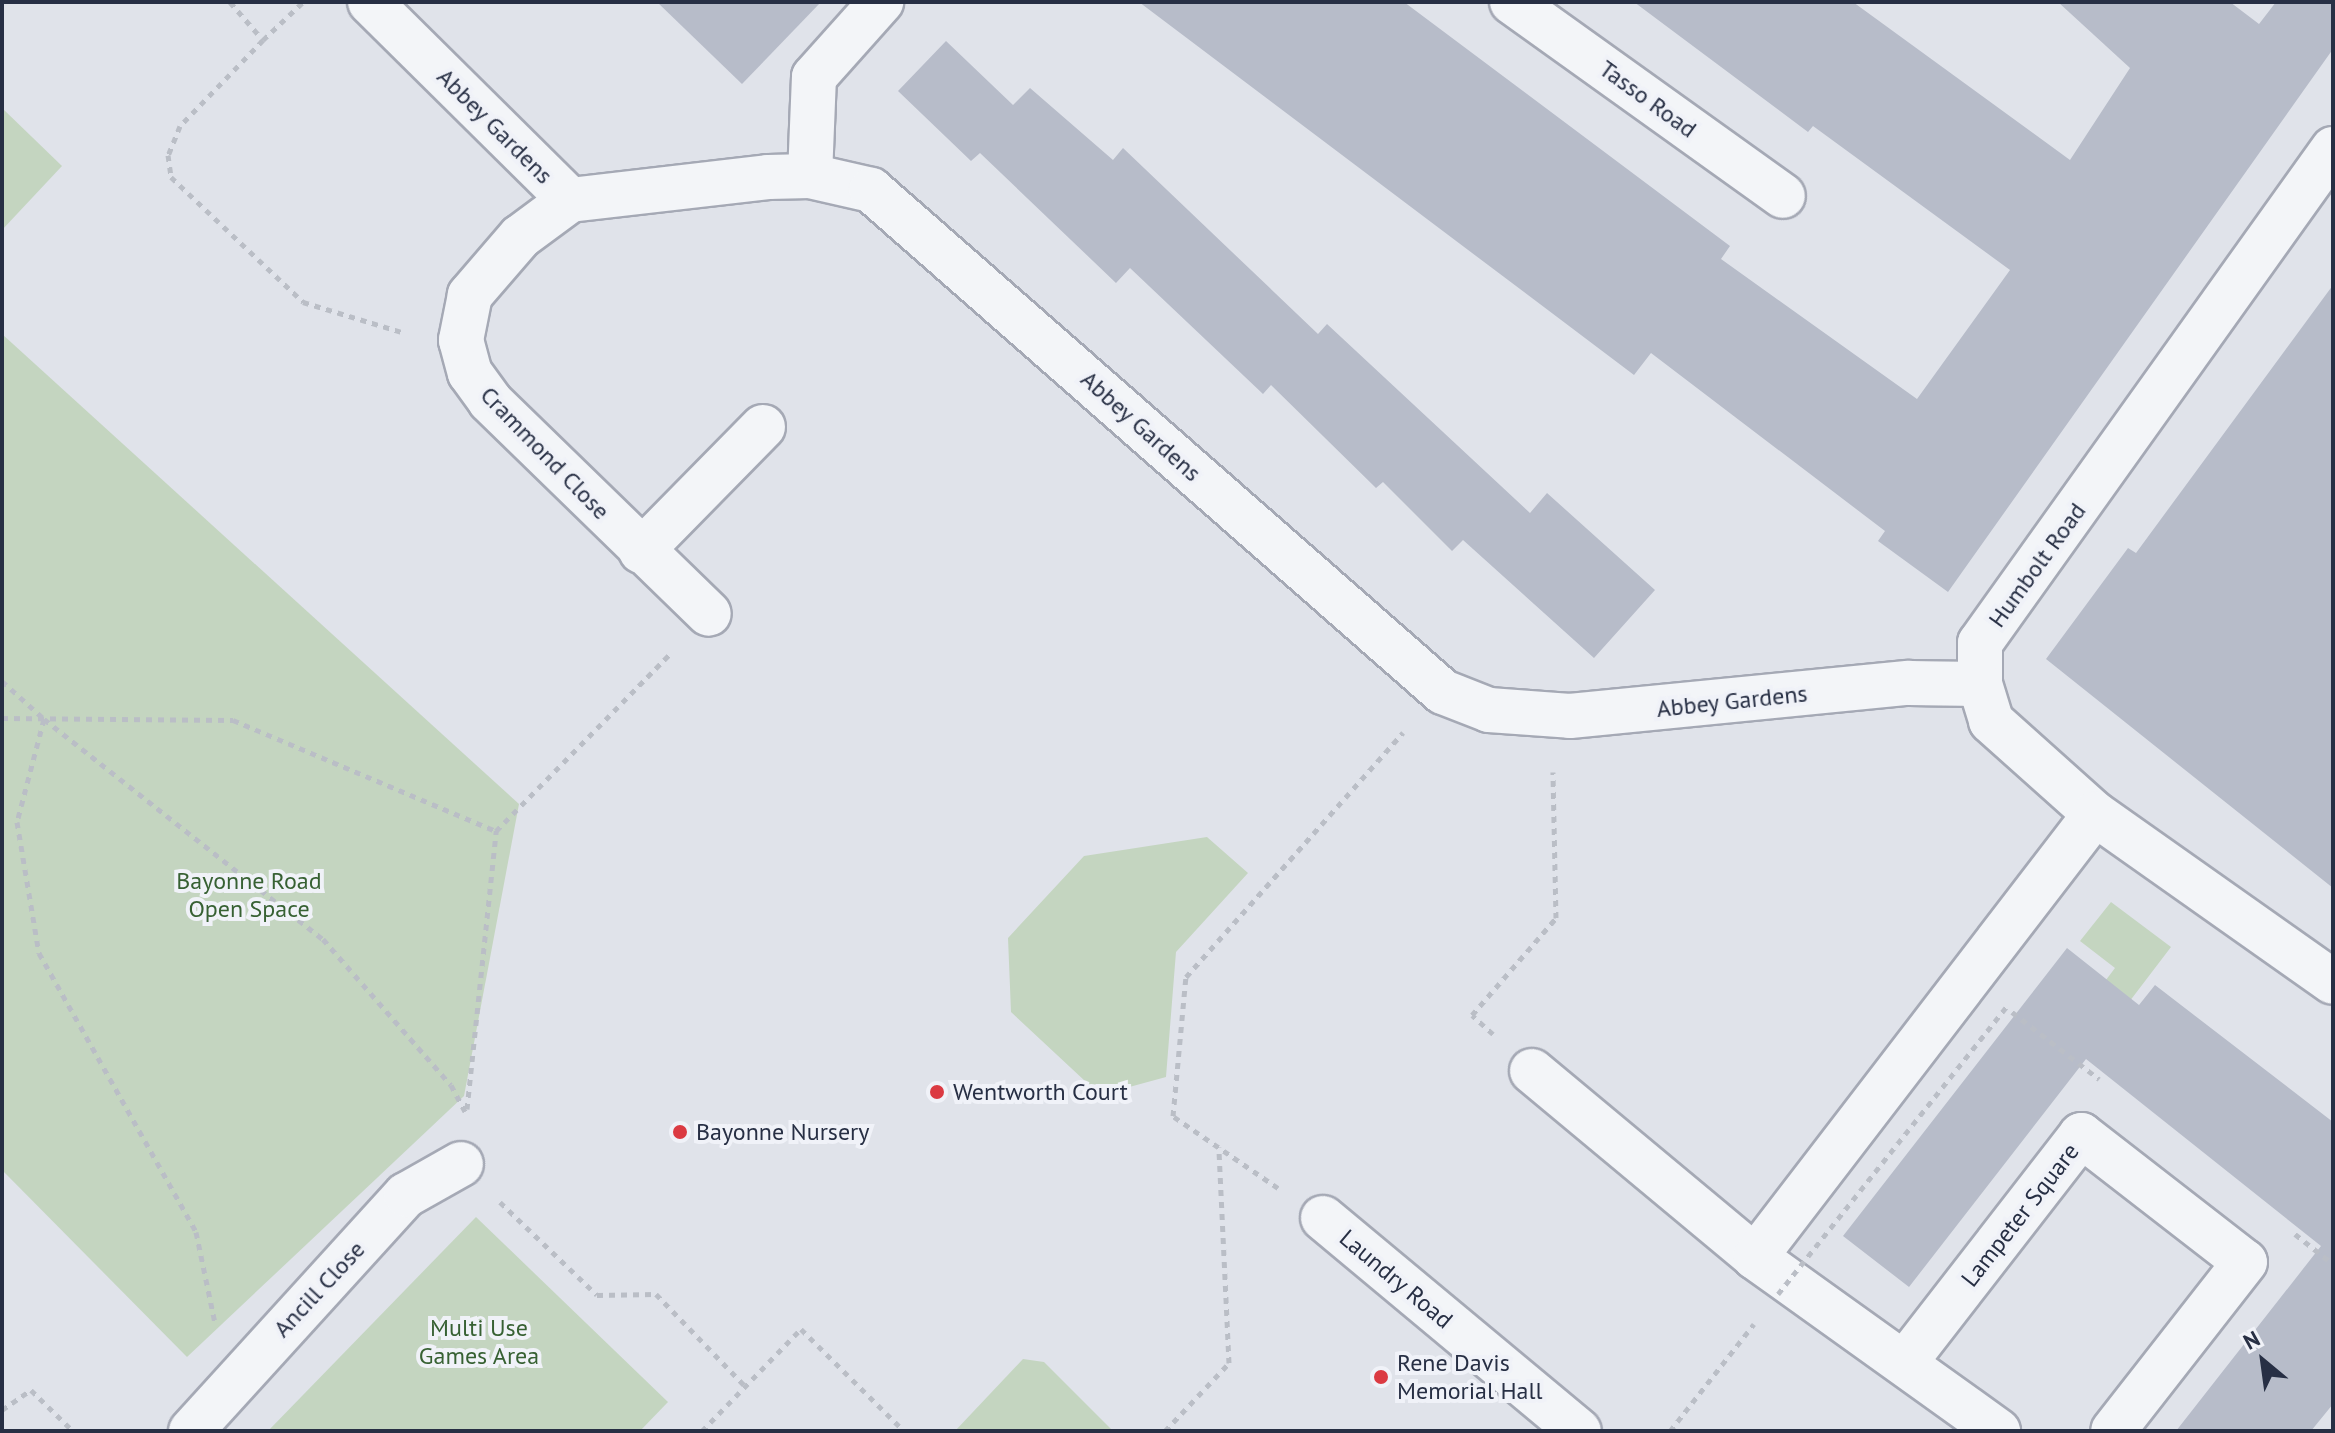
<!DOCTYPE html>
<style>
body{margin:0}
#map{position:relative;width:2335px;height:1433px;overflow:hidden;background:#e0e3ea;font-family:"PT Sans",sans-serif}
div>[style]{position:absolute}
.green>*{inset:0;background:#c4d5c0}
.building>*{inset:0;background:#b7bcc9}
.path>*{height:5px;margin-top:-2.5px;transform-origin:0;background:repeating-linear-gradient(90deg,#babec6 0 6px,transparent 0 12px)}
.roads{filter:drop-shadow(2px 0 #a5a9b5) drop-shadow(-2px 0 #a5a9b5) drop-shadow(0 2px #a5a9b5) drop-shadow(0 -2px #a5a9b5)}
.minor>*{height:44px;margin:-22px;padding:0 22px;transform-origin:22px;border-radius:22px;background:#f3f5f8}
.path-bridge>*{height:5px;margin-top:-2.5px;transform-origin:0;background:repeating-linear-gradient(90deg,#babec6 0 6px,transparent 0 12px)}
.dots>*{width:22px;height:22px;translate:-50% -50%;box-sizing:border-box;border:4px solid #f0f2f8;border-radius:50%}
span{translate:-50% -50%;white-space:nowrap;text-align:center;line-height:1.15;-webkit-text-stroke:8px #f0f2f8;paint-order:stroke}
.street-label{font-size:24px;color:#272f44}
.park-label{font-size:24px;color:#376133}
.poi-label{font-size:24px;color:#272f44}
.left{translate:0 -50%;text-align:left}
.frame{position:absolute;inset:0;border:4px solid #272f44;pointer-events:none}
.north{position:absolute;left:2223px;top:1321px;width:80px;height:80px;-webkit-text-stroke:6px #f0f2f8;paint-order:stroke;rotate:331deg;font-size:22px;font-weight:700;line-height:32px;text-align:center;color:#272f44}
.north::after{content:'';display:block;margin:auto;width:28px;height:36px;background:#272f44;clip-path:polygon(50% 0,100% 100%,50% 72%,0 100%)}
</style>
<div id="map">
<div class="green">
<i style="clip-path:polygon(2px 108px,62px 166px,2px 230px)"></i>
<i style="clip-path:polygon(2px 334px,519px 804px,464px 1096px,187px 1357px,2px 1170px)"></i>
<i style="clip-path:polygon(1207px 837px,1248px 873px,1176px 952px,1166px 1077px,1100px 1095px,1011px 1012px,1008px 938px,1084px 856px)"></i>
<i style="clip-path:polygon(2111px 902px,2171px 947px,2091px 1052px,2066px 1033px,2115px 968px,2080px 941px)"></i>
<i style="clip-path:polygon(476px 1217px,668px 1402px,640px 1431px,268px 1431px)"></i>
<i style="clip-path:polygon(1023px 1359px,1044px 1362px,1113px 1431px,955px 1431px)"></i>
</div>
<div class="building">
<i style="clip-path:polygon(657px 2px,821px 2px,742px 84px)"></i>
<i style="clip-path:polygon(1139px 2px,1404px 2px,1730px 246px,1721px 259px,1917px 399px,2010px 270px,1813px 126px,1808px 132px,1634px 2px,1853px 2px,2070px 160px,2130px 68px,2058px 2px,2230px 2px,2259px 24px,2276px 2px,2333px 2px,2333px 49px,1948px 592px,1878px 541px,1885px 531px,1651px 353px,1634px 375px)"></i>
<i style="clip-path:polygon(946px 41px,1013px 105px,1030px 88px,1113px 160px,1123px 148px,1318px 334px,1327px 324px,1530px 513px,1547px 493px,1655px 590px,1594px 658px,1463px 540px,1452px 551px,1383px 482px,1376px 488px,1271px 385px,1263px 394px,1130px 268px,1116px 283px,980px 153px,971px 161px,898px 91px)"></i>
<i style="clip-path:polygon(2333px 285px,2333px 888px,2046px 659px,2128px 548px,2136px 553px)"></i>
<i style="clip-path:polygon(2067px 948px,2139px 1005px,2155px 985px,2333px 1122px,2333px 1404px,2311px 1431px,2176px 1431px,2321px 1246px,2086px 1059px,1909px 1287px,1843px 1236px)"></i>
</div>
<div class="path">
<i style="left:230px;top:2px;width:50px;rotate:49deg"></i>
<i style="left:263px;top:40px;width:55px;rotate:-43.5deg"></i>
<i style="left:263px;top:40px;width:120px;rotate:134deg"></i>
<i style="left:180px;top:126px;width:31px;rotate:112deg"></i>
<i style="left:168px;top:155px;width:22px;rotate:82deg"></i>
<i style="left:171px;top:177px;width:182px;rotate:43.4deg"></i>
<i style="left:303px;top:302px;width:107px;rotate:16.9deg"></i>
<i style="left:2px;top:681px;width:57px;rotate:42.1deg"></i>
<i style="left:44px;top:719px;width:106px;rotate:104.7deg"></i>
<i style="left:17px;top:822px;width:133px;rotate:80.5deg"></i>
<i style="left:39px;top:953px;width:320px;rotate:60.6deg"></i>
<i style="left:196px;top:1232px;width:93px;rotate:78.2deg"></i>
<i style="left:2px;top:718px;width:231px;rotate:0.5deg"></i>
<i style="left:233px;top:720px;width:285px;rotate:22.9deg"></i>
<i style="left:44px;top:719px;width:355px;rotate:38.3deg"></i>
<i style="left:323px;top:939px;width:194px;rotate:48.8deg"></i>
<i style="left:451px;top:1085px;width:30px;rotate:62deg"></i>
<i style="left:2012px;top:1012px;width:110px;rotate:37.6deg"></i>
<i style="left:1493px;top:1034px;width:28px;rotate:-138deg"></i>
<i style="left:1472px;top:1015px;width:128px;rotate:-49.1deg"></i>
<i style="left:1556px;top:918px;width:146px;rotate:-91.2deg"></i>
<i style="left:467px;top:1109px;width:280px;rotate:-84deg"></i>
<i style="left:496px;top:831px;width:247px;rotate:-45.5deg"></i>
<i style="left:1278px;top:1188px;width:127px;rotate:-145.6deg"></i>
<i style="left:1173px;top:1116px;width:140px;rotate:-84.7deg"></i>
<i style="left:1186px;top:977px;width:327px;rotate:-48.4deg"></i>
<i style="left:500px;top:1202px;width:134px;rotate:43.8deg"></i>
<i style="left:597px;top:1295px;width:59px;rotate:-1deg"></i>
<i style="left:656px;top:1294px;width:129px;rotate:45.9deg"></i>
<i style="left:2295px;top:1234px;width:48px;rotate:38.3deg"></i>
<i style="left:2px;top:1410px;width:35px;rotate:-35deg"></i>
<i style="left:31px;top:1390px;width:59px;rotate:44.3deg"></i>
<i style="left:702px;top:1431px;width:142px;rotate:-45.9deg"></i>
<i style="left:801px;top:1329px;width:145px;rotate:44.7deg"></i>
<i style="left:1165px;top:1431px;width:93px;rotate:-46.7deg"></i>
<i style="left:1229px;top:1363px;width:216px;rotate:-92.7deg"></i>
<i style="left:1670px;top:1431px;width:136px;rotate:-51.9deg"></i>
</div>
<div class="roads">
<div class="minor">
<i style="left:370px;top:2px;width:281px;rotate:44.7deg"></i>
<i style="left:570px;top:200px;width:199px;rotate:-6.6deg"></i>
<i style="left:768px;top:177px;width:42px;rotate:-1.4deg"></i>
<i style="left:810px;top:176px;width:63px;rotate:12.9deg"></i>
<i style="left:871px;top:190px;width:761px;rotate:41.27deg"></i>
<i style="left:1443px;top:692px;width:49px;rotate:21.4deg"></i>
<i style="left:1489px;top:710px;width:81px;rotate:4.2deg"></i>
<i style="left:1570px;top:716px;width:341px;rotate:-5.6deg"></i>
<i style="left:1909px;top:683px;width:71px;rotate:0.8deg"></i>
<i style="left:1512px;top:2px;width:333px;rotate:35.6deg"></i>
<i style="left:2333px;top:149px;width:607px;rotate:125.55deg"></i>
<i style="left:1980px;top:643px;width:41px;rotate:90deg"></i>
<i style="left:1980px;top:684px;width:39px;rotate:73deg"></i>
<i style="left:1991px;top:721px;width:140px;rotate:41.8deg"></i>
<i style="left:2095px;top:814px;width:291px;rotate:35.2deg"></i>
<i style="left:810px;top:176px;width:99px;rotate:-87.7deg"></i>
<i style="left:814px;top:77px;width:101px;rotate:-48.2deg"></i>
<i style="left:570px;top:200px;width:62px;rotate:143.5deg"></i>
<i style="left:520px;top:237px;width:77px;rotate:130.8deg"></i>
<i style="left:470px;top:295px;width:46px;rotate:101.3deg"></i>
<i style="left:461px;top:340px;width:34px;rotate:75deg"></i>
<i style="left:470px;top:373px;width:34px;rotate:54deg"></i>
<i style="left:490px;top:401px;width:305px;rotate:44.2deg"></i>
<i style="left:641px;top:551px;width:174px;rotate:-45.5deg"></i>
<i style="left:1532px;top:1071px;width:290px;rotate:39.8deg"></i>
<i style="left:1755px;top:1257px;width:558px;rotate:-52.49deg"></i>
<i style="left:1323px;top:1218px;width:333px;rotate:39.8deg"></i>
<i style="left:1755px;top:1257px;width:299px;rotate:35.6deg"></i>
<i style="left:1906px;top:1361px;width:286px;rotate:-52.2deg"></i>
<i style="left:2081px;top:1135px;width:207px;rotate:37.8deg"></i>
<i style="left:2245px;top:1262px;width:214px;rotate:128deg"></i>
<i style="left:191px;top:1431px;width:319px;rotate:-47.7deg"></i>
<i style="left:406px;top:1195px;width:63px;rotate:-29.4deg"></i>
</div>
</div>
<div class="path-bridge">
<i style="left:1778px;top:1294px;width:367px;rotate:-51.5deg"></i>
</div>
<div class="dots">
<i style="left:937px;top:1092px;background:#db3a42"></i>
<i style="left:680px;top:1132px;background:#db3a42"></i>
<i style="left:1381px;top:1377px;background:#db3a42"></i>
</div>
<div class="street-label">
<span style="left:1648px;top:99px;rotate:36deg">Tasso Road</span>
<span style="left:495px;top:126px;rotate:45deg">Abbey Gardens</span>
<span style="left:1141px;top:426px;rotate:42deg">Abbey Gardens</span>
<span style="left:545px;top:453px;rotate:46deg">Crammond Close</span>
<span style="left:2037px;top:565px;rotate:-54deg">Humbolt Road</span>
<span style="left:1732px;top:701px;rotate:-6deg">Abbey Gardens</span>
<span style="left:2020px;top:1215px;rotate:-52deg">Lampeter Square</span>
<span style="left:1396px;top:1279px;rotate:40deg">Laundry Road</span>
<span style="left:319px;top:1289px;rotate:-47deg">Ancill Close</span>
</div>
<div class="park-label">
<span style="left:249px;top:895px">Bayonne Road<br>Open Space</span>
<span style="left:479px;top:1342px">Multi Use<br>Games Area</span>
</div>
<div class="poi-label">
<span class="left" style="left:953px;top:1092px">Wentworth Court</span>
<span class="left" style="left:696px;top:1132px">Bayonne Nursery</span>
<span class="left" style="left:1397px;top:1377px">Rene Davis<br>Memorial Hall</span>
</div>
<div class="frame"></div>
<div class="north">N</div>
</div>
